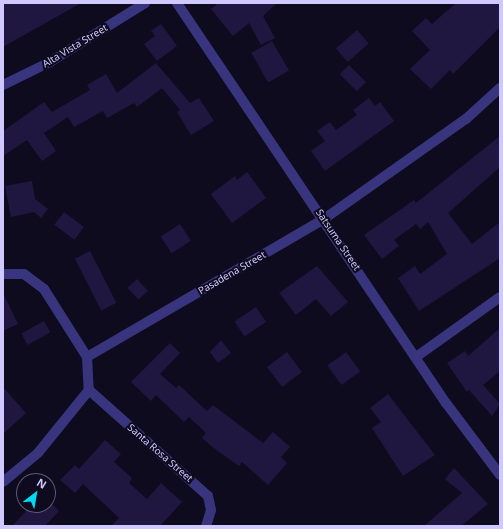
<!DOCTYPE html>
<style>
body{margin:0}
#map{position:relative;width:503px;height:529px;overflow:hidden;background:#0f0b1e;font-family:"Noto Sans",sans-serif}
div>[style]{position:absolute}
.building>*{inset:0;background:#1f173f;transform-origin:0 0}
.street>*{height:10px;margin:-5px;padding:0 5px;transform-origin:5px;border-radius:5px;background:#38357e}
span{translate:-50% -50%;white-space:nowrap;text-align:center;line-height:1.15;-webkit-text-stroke:4px #0f0b1e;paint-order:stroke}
.street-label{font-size:10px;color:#cfc9ff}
.frame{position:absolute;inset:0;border:4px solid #cfc9ff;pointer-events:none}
.north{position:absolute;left:16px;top:473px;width:40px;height:40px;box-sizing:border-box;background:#0f0b1e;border:1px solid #5c5778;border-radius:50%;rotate:31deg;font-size:11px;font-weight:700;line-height:16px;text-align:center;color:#cfc9ff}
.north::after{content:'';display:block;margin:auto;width:14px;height:18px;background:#00dbf4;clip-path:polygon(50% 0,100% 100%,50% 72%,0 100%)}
</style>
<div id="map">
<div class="building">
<i style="clip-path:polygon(3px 3px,81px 3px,3px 47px)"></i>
<i style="clip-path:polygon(218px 3px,277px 3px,263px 16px,275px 38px,261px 45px,249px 23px,233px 36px,211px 9px)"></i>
<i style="clip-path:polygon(456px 3px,500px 3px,500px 27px,453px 74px,450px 70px,431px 89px,410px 69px,430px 50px,412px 31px,426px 18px,432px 24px)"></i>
<i style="clip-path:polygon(161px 24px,177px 46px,157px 61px,144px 44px,155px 36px,151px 31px)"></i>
<i style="left:357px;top:30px;width:18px;height:28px;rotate:49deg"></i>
<i style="left:272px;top:41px;width:34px;height:24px;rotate:60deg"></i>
<i style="clip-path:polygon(156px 63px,190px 103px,199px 98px,214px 121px,191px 135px,177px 112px,180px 110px,162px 88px,137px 107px,134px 103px,107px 118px,103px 111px,74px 127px,68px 117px,44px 133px,56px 151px,42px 161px,27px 140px,3px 156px,3px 131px,44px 102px,52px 112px,90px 90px,87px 85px,106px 74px,117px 93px)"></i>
<i style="left:349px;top:65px;width:24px;height:13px;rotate:45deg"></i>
<i style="clip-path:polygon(369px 98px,375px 106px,380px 102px,394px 121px,325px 171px,311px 151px,325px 141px,317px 131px,330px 122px,336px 130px,357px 115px,353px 110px)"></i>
<i style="clip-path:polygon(500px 136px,500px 167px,448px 213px,472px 244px,500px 222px,500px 258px,419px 311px,398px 278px,415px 266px,420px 274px,447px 254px,428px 222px,420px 229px,416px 224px,394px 240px,399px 246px,382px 259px,364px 235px,414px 200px,416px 203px)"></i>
<i style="clip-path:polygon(247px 172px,266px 198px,232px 223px,211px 194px,235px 176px,237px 180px)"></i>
<i style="clip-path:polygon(32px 181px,35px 199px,48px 209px,41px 218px,34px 212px,11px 217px,5px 186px)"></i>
<i style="left:64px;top:212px;width:25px;height:16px;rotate:37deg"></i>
<i style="left:180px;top:224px;width:20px;height:23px;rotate:57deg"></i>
<i style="left:90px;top:251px;width:58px;height:17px;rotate:63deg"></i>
<i style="clip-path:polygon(317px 266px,348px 302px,331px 316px,316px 299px,296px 315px,279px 293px)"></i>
<i style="left:137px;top:279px;width:16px;height:13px;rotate:47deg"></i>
<i style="clip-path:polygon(3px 293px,18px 324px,3px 331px)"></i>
<i style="left:256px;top:307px;width:18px;height:26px;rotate:56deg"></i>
<i style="left:44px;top:321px;width:13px;height:26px;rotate:61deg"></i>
<i style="clip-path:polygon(500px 328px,500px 371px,483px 385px,500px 404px,492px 416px,469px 390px,467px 392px,447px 363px,465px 351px,468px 356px)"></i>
<i style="clip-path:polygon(221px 340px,231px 353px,218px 363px,210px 352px)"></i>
<i style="clip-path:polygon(170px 343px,180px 353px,160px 374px,176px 388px,179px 385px,207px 411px,213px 405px,263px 443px,273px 432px,290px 447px,281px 457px,287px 463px,268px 485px,242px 462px,239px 466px,211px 446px,202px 438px,206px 433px,189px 417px,184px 422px,156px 395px,151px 401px,131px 382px)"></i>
<i style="left:287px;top:352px;width:25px;height:25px;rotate:53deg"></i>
<i style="left:346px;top:352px;width:24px;height:23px;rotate:54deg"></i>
<i style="clip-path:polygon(3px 387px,26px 413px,3px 434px)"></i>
<i style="clip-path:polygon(388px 394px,435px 455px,403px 476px,372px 428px,381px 422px,370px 408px)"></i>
<i style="clip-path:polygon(105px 440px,121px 454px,114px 462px,132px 478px,129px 483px,147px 499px,161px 483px,182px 502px,160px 526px,111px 526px,119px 518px,83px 484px,75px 493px,60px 480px,75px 465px,79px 469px)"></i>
<i style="clip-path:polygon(454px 468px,488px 504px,461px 526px,424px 526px,462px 493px,445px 479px)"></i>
<i style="clip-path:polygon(32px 505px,53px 505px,59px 511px,45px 526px,12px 526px)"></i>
</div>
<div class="street">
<i style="left:177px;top:3px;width:482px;rotate:56.1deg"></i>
<i style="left:446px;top:403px;width:90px;rotate:53.1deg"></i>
<i style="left:3px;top:85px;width:52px;rotate:-26.1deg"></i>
<i style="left:50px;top:62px;width:112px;rotate:-31.8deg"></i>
<i style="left:3px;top:274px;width:21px"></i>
<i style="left:24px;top:274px;width:25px;rotate:37deg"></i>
<i style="left:44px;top:289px;width:80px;rotate:57.7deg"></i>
<i style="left:87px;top:357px;width:33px;rotate:87deg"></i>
<i style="left:89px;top:390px;width:81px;rotate:129deg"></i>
<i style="left:38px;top:453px;width:45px;rotate:140.4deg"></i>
<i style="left:87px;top:357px;width:274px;rotate:-30.2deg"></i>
<i style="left:324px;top:219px;width:174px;rotate:-35.2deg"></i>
<i style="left:466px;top:119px;width:46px;rotate:-42.4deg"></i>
<i style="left:416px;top:357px;width:103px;rotate:-35.5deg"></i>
<i style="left:89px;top:390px;width:159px;rotate:41.7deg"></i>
<i style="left:208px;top:496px;width:14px;rotate:78deg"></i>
<i style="left:211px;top:510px;width:17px;rotate:107deg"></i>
</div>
<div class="street-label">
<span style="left:75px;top:46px;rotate:-31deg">Alta Vista Street</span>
<span style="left:338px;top:240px;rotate:56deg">Satsuma Street</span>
<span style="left:232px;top:273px;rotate:-30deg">Pasadena Street</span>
<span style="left:160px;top:453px;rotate:41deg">Santa Rosa Street</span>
</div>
<div class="frame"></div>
<div class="north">N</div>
</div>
